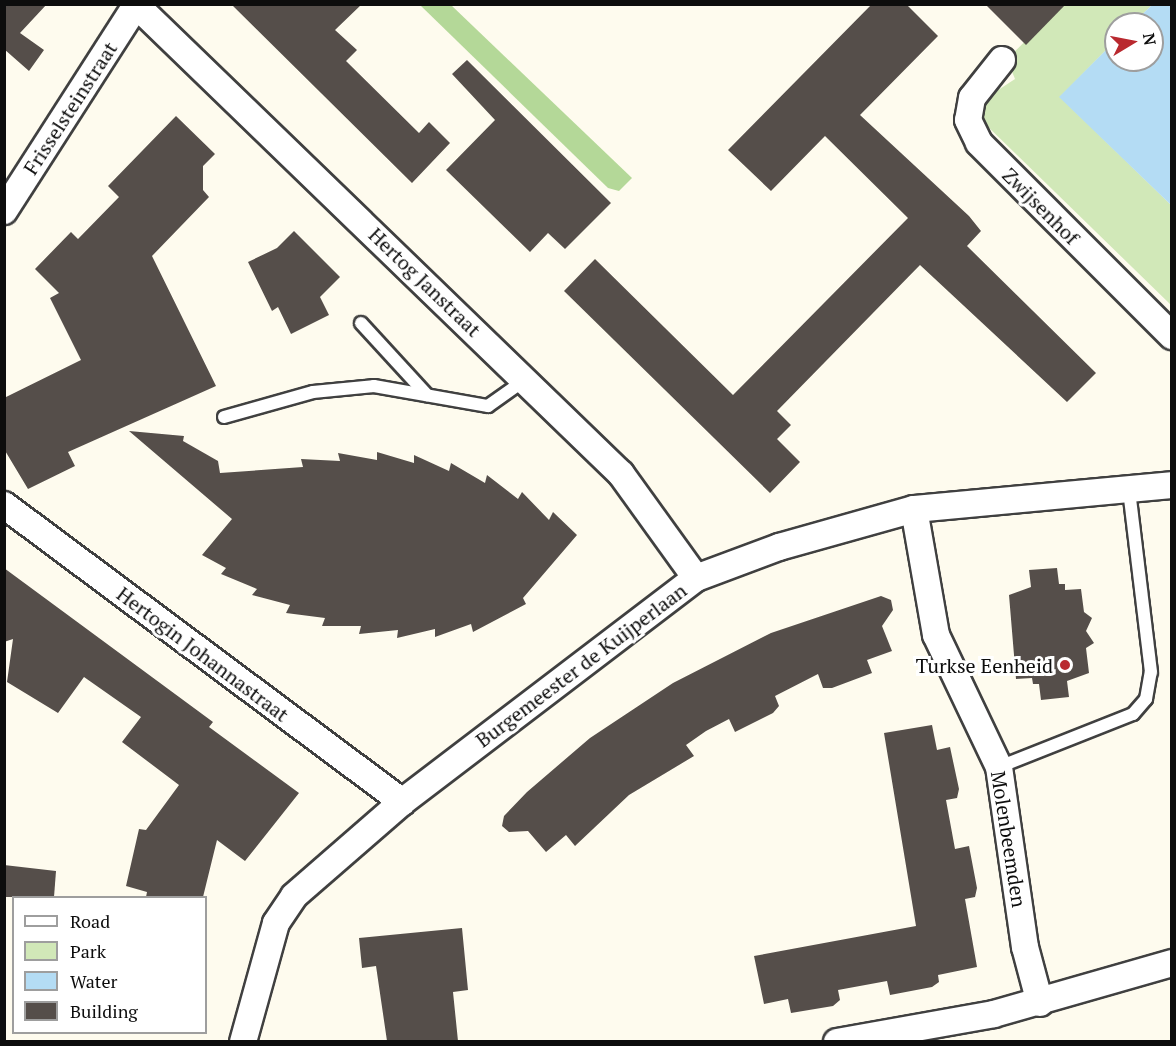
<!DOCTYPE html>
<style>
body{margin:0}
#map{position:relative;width:1176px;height:1046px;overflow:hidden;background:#fefbee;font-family:"PT Serif",serif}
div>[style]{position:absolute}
.green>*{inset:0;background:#d1e8b8}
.forest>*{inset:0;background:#b4d898}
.water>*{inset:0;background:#b4dcf4}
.building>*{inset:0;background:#554e4a}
.roads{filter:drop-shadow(2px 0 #404040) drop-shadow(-2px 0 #404040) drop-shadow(0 2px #404040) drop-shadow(0 -2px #404040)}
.service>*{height:12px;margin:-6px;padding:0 6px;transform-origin:6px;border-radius:6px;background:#fff}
.minor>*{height:26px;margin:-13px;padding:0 13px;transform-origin:13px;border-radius:13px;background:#fff}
.dots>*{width:16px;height:16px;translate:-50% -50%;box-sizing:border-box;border:3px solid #fff;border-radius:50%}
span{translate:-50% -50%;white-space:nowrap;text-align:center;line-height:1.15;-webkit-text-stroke:6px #fff;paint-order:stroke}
.street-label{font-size:20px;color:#0d0d0d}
.poi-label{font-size:20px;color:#0d0d0d}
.right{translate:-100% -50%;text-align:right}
.frame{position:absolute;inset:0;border:6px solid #0d0d0d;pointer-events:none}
.legend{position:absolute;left:12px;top:896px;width:195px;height:138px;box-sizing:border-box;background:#fff;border:2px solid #9e9e9e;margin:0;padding:8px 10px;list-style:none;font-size:18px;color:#0d0d0d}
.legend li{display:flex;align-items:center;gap:12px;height:30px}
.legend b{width:30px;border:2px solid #9e9e9e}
.north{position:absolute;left:1104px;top:12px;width:60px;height:60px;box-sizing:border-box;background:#fff;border:2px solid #9e9e9e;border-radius:50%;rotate:80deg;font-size:16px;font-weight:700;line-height:24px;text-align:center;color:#0d0d0d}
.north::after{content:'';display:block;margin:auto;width:21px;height:27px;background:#b9292f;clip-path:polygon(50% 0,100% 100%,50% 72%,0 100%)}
</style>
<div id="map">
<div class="green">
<i style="clip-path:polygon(1062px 5px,1152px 5px,1132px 24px,1116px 24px,1116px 40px,1060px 97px,1171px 205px,1171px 305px,980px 119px,983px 100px,1015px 79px,1007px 59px)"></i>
</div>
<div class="forest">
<i style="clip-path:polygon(420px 5px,451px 5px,632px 178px,619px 191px,608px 188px)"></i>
</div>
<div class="water">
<i style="clip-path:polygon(1152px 5px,1171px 5px,1171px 205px,1059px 97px,1116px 40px,1116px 60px,1152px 60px,1152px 24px,1132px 24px)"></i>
</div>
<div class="building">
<i style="clip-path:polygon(4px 4px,47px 4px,20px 33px,44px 50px,29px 71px,4px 49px)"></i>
<i style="clip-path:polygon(231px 4px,362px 4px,335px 30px,357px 50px,346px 61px,419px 133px,429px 122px,450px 143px,412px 183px)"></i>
<i style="clip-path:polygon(872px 4px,906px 4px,938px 36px,860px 115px,969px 216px,981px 231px,967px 246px,1096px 373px,1067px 402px,920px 265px,777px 411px,791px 425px,777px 439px,800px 462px,770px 493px,564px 291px,595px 259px,733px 395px,908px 218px,825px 136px,771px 191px,728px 150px)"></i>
<i style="clip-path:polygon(985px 4px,1066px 4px,1026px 45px)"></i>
<i style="clip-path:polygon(467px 60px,611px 203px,565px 249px,548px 233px,530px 252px,446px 170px,495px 120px,452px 74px)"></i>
<i style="clip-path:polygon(176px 116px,215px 154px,203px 166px,203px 190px,209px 197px,152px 256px,216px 386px,68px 452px,75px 466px,28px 489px,4px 449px,4px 398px,81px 360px,50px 298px,59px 293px,35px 269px,71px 232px,78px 239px,119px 197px,108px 186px)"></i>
<i style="clip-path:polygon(294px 231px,340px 277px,320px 297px,329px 315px,291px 334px,278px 307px,272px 311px,248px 262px,277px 248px)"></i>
<i style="clip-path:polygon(129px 431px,184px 436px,183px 441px,218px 461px,220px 473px,303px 467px,301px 459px,340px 461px,338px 453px,377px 460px,377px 452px,414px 463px,414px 455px,449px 471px,451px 463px,485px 483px,487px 475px,518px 499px,522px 492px,549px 520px,553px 512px,577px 535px,523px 598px,526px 604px,473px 632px,471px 624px,435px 637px,435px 629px,397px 638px,398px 630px,359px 634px,361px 626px,322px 626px,325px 618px,286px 613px,290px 605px,252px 595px,257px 589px,221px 574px,226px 568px,202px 555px,232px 519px)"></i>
<i style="clip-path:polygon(4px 568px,213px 722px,209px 727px,299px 793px,245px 861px,217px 840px,203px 897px,146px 897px,147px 892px,126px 886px,139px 829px,146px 830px,179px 785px,122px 742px,141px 717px,84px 677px,58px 713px,7px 682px,13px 639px,4px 642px)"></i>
<i style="clip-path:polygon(1057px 568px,1059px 584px,1065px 584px,1065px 590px,1081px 589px,1084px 612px,1092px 618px,1086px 631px,1094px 643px,1086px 648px,1089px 673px,1067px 681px,1069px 697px,1041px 700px,1039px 684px,1033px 684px,1032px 678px,1016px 679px,1009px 595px,1031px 587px,1029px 570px)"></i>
<i style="clip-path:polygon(881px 596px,891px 600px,893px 610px,882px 626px,892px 651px,867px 660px,872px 673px,832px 688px,823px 688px,818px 674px,775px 696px,779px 706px,773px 713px,735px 732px,729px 719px,706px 731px,686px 745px,694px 756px,629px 795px,575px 846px,566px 835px,546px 852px,528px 831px,509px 832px,502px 826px,504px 816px,527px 792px,590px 738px,673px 683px,771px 633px)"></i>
<i style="clip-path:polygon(932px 725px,937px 750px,950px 747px,959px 789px,957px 798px,946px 800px,955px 849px,969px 846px,977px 888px,975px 897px,965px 899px,977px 967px,938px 975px,939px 982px,932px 987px,890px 995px,887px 981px,838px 990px,840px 1000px,833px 1006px,791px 1013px,788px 999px,764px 1004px,754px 956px,916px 926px,884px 733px)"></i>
<i style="clip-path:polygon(4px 865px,56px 871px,54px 897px,4px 897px)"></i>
<i style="clip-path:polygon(462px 928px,468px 990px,453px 992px,458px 1041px,387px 1041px,376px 966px,362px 968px,359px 938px)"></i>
</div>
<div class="roads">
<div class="service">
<i style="left:361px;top:323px;width:98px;rotate:47.5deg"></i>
<i style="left:224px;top:417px;width:92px;rotate:-15.7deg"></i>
<i style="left:313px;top:392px;width:61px;rotate:-5.6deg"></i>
<i style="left:374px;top:386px;width:116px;rotate:10deg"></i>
<i style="left:488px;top:406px;width:47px;rotate:-35.4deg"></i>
<i style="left:999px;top:767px;width:144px;rotate:-21.6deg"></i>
<i style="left:1133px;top:714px;width:20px;rotate:-49deg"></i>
<i style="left:1146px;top:699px;width:27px;rotate:-80deg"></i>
<i style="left:1151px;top:672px;width:184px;rotate:-96.9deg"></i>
</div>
<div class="minor">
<i style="left:135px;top:4px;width:676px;rotate:44.04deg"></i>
<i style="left:621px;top:474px;width:128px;rotate:54.2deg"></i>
<i style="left:1002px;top:60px;width:48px;rotate:128.3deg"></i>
<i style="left:972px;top:98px;width:22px;rotate:100deg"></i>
<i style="left:968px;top:120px;width:25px;rotate:64deg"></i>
<i style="left:979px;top:143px;width:273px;rotate:45deg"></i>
<i style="left:4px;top:211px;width:245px;rotate:-57.3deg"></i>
<i style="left:4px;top:505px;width:497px;rotate:36.7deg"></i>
<i style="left:914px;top:509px;width:128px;rotate:80.1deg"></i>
<i style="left:936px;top:635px;width:146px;rotate:64.5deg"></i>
<i style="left:999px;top:767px;width:182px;rotate:81.8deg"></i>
<i style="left:1025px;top:947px;width:58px;rotate:75deg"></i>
<i style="left:243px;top:1042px;width:123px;rotate:-74.5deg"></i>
<i style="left:276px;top:923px;width:32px;rotate:-56deg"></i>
<i style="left:294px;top:896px;width:143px;rotate:-41deg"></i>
<i style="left:402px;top:802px;width:370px;rotate:-37.3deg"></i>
<i style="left:696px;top:578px;width:89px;rotate:-20.5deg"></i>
<i style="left:779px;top:547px;width:140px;rotate:-15.7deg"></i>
<i style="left:914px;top:509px;width:259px;rotate:-5.3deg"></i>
<i style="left:837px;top:1042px;width:159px;rotate:-10.1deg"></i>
<i style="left:994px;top:1014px;width:185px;rotate:-16deg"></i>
</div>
</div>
<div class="dots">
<i style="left:1065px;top:665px;background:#b9292f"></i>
</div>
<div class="street-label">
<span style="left:70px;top:108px;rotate:-57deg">Frisselsteinstraat</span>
<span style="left:1041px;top:206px;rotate:45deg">Zwijsenhof</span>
<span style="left:425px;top:282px;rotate:44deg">Hertog Janstraat</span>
<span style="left:203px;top:654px;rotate:37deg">Hertogin Johannastraat</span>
<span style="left:581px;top:665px;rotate:-37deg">Burgemeester de Kuijperlaan</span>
<span style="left:1009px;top:839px;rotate:81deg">Molenbeemden</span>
</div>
<div class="poi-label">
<span class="right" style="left:1053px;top:665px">Turkse Eenheid</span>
</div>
<div class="frame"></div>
<ul class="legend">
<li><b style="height:8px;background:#fff"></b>Road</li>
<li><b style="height:16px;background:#d1e8b8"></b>Park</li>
<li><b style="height:16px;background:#b4dcf4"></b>Water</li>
<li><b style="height:16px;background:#554e4a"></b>Building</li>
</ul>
<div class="north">N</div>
</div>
